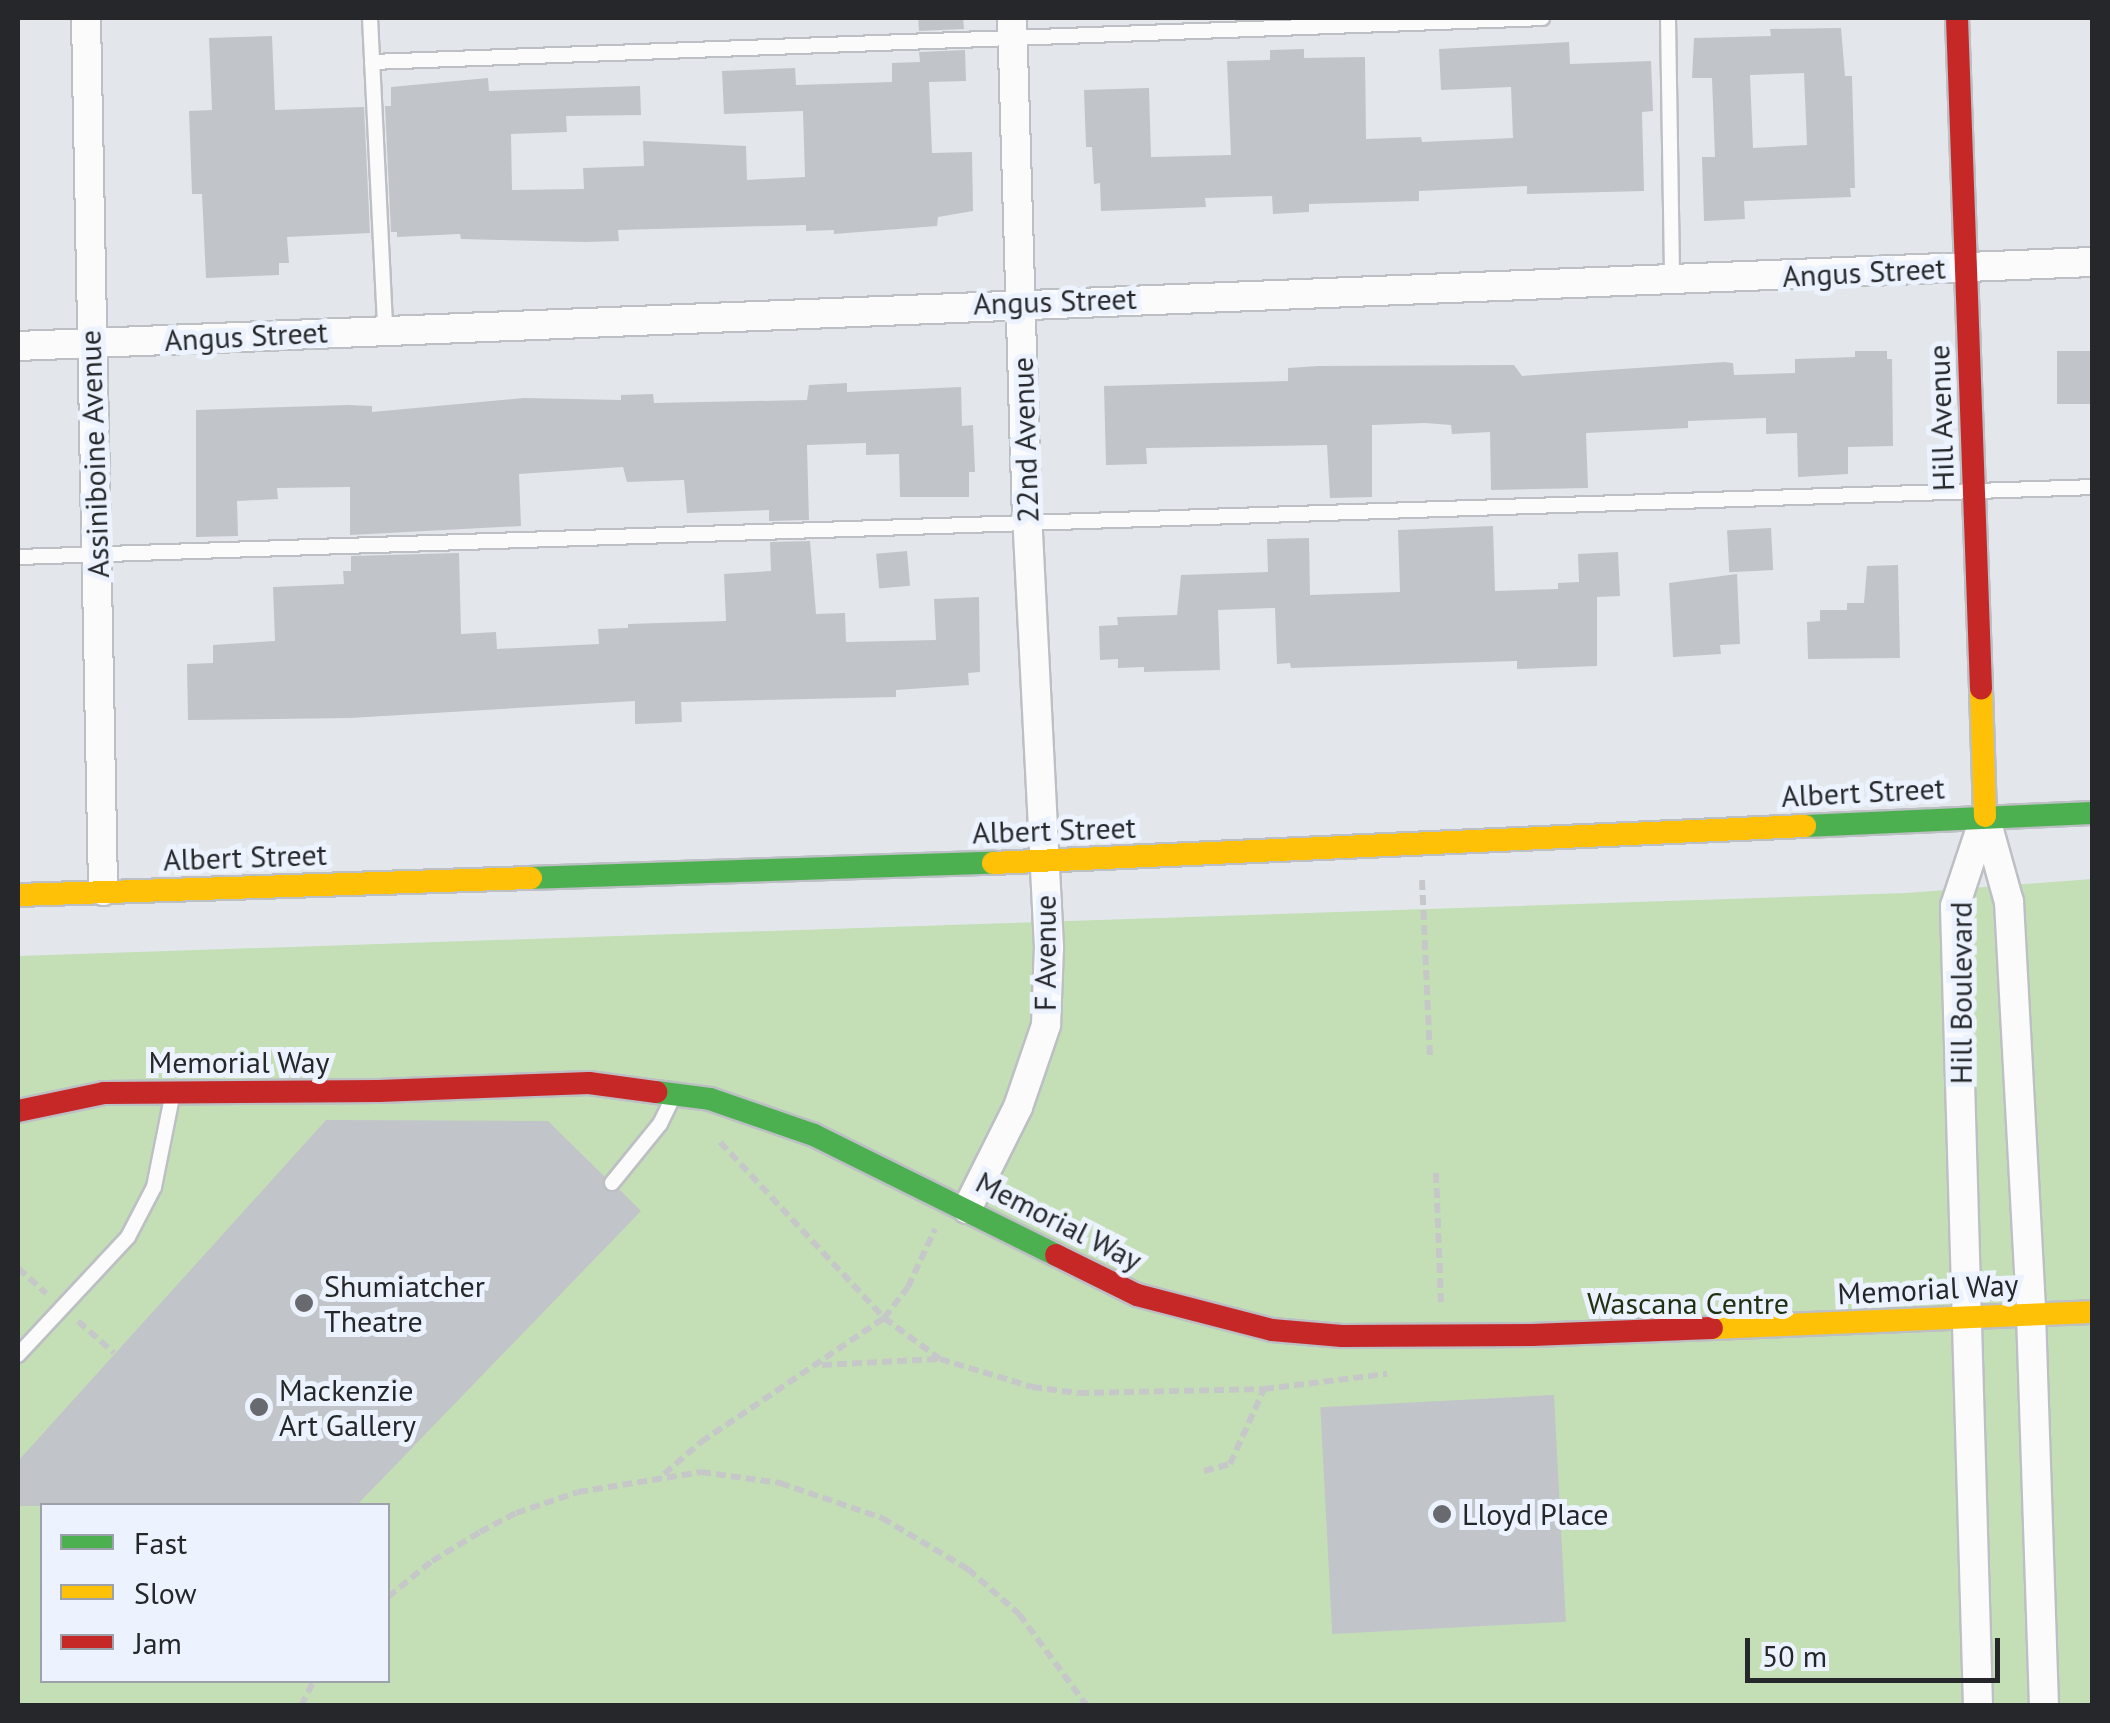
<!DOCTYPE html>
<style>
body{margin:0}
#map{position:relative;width:2110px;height:1723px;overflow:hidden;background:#e3e7ec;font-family:"PT Sans",sans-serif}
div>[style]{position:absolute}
.green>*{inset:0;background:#c4dfb6}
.building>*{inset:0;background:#c1c5c9;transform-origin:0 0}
.path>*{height:6px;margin-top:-3px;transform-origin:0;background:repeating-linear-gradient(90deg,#c6c7c8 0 10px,transparent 0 15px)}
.roads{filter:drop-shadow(2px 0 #bcbfc3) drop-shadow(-2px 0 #bcbfc3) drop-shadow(0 2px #bcbfc3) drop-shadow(0 -2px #bcbfc3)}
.lane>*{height:14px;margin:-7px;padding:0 7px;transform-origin:7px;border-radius:7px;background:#fbfbfc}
.street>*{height:28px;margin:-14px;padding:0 14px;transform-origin:14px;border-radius:14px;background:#fbfbfc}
.fast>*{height:22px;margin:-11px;padding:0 11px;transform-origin:11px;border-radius:11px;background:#4caf50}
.slow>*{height:22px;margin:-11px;padding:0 11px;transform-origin:11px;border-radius:11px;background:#ffc107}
.jam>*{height:22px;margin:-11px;padding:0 11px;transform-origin:11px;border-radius:11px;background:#c62828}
.dots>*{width:28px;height:28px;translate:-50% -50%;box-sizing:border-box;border:5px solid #ecf3fe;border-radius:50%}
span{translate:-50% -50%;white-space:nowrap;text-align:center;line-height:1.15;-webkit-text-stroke:10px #ecf3fe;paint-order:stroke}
.street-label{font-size:30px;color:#25272b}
.poi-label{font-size:30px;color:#25272b}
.left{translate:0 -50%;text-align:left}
.park-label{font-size:30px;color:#203212}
.frame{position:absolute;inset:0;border:20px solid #25272b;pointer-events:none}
.legend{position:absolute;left:40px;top:1503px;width:350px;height:180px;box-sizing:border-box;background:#ecf3fe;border:2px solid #9ca1aa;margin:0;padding:12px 18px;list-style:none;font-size:30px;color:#25272b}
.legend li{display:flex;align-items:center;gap:20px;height:50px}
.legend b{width:50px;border:2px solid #9ca1aa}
.scale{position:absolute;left:1745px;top:1638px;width:255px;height:45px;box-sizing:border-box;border:5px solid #25272b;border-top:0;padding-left:12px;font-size:30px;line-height:35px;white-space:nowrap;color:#25272b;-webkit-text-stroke:8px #ecf3fe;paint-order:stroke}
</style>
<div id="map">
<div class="green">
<i style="clip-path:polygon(evenodd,2092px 879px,2092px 1705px,18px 1705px,18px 956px,1906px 893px,2092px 879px,42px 1506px,388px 1506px,388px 1680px,42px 1680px,42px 1506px)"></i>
</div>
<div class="building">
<i style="clip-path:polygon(918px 18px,963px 18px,964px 29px,919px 31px)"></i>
<i style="clip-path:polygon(evenodd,1841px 28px,1845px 76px,1852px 76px,1855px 188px,1850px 188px,1851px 197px,1744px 201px,1745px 219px,1704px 221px,1702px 157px,1715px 157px,1712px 78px,1692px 78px,1694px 38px,1771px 36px,1770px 29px,1841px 28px,1804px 73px,1807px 145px,1753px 148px,1750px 75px,1804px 73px)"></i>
<i style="clip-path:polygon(272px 36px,275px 110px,364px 107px,370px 233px,287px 237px,289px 263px,279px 263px,279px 275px,206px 278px,202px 194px,192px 194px,189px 111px,212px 110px,209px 38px)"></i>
<i style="clip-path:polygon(1569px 42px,1570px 64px,1651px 61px,1653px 111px,1642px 112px,1644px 191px,1527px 194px,1527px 186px,1419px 191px,1419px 201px,1309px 204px,1309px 212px,1273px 214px,1272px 196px,1205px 198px,1206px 207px,1101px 211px,1100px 183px,1094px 184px,1092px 147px,1086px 147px,1084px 90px,1149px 88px,1151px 157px,1231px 155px,1227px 61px,1270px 60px,1270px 50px,1304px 49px,1304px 58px,1365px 57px,1366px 139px,1421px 137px,1422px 142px,1513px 138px,1511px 87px,1441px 90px,1439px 49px)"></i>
<i style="clip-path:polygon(965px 50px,966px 81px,929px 82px,932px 153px,972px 152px,973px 211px,938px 217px,937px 226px,834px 234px,834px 230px,806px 231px,806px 225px,618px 230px,619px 241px,586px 242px,461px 239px,460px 234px,397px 237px,397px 232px,391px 232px,385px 106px,391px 106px,391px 87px,488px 78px,489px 91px,640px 86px,641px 115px,566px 116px,567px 132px,511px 134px,512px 190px,584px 189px,583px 168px,644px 166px,643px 141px,746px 146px,747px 180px,805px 177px,803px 111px,724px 114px,722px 71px,795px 68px,796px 85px,892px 82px,892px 63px,920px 62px,919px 52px)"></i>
<i style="clip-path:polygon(1855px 351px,1887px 351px,1887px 359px,1892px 359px,1893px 446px,1848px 447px,1848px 474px,1798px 477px,1797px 433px,1766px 434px,1766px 418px,1688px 421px,1688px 428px,1586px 433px,1588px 488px,1491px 490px,1490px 432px,1452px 434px,1451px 425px,1425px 423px,1372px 425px,1372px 497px,1330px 498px,1327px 445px,1146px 448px,1147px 464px,1106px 465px,1104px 386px,1288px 381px,1288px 368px,1318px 366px,1514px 365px,1522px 376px,1724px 362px,1733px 363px,1734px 375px,1795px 373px,1795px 359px,1855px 357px)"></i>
<i style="left:2057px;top:351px;width:35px;height:53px"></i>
<i style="clip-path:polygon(847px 383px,847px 392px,961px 387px,962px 426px,973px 425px,975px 472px,969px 472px,969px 497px,900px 497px,899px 454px,866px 455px,866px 443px,807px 445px,809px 520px,769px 521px,769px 510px,687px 513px,684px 480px,627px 482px,623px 467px,519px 474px,521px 526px,350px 535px,350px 487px,277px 488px,278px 499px,237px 501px,238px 536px,196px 537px,196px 410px,348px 405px,372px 406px,372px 412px,524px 398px,621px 400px,621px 395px,653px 394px,654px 403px,807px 400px,809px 385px)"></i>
<i style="clip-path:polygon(1493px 526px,1495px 591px,1558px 589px,1558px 583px,1579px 582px,1578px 554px,1618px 552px,1620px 596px,1597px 597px,1597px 666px,1517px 669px,1517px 661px,1291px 668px,1290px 663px,1277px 664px,1275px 608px,1218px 610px,1220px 670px,1144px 672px,1144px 667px,1118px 668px,1118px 659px,1100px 660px,1099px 626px,1118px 625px,1117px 617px,1177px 615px,1181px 575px,1268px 572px,1267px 539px,1309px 538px,1310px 595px,1400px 592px,1398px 530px)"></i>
<i style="left:1771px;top:528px;width:42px;height:44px;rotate:87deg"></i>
<i style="clip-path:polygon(810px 541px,816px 614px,845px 613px,846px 642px,936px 640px,934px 599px,979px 597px,980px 672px,968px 673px,969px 685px,896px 690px,896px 697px,681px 702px,682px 722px,635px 724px,635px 701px,350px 718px,188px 720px,187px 664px,213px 663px,213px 645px,275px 641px,273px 587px,344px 584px,343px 571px,351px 571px,351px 556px,459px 553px,461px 634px,496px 632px,497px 649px,599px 644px,598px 629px,628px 628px,628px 624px,726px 621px,724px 574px,771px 571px,770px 542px)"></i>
<i style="left:907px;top:551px;width:35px;height:31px;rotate:85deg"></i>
<i style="clip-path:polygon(1898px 565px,1900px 658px,1808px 659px,1807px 622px,1820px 621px,1820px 610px,1847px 610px,1847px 603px,1864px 603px,1867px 566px)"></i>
<i style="clip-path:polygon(1737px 574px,1740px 644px,1720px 645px,1721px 654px,1673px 657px,1669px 583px)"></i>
<i style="clip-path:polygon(326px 1120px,548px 1121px,604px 1176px,605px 1191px,620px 1190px,641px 1211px,356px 1506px,18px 1506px,18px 1461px)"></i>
<i style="left:1554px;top:1395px;width:227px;height:234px;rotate:87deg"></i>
</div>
<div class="path">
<i style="left:1422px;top:880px;width:177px;rotate:87.4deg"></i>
<i style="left:720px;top:1142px;width:241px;rotate:47deg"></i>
<i style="left:884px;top:1318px;width:69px;rotate:36.2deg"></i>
<i style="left:940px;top:1359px;width:96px;rotate:16.9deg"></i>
<i style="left:1032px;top:1387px;width:47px;rotate:7.3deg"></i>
<i style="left:1079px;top:1393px;width:185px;rotate:-1.2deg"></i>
<i style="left:1264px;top:1389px;width:124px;rotate:-7deg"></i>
<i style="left:1436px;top:1173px;width:129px;rotate:87.8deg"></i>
<i style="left:18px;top:1268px;width:38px;rotate:42deg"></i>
<i style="left:78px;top:1321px;width:48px;rotate:41.6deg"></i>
<i style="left:822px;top:1365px;width:117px;rotate:-2.9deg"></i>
<i style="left:1204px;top:1471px;width:27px;rotate:-15deg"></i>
<i style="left:1230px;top:1464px;width:82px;rotate:-65.6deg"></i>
<i style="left:664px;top:1474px;width:49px;rotate:-40.9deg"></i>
<i style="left:701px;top:1442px;width:221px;rotate:-34.1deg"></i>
<i style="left:884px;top:1318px;width:39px;rotate:-52deg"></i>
<i style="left:908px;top:1287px;width:64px;rotate:-65deg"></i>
<i style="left:388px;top:1597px;width:57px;rotate:-39.3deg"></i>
<i style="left:432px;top:1561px;width:56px;rotate:-31.1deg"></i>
<i style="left:480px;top:1532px;width:41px;rotate:-27.8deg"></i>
<i style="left:516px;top:1513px;width:65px;rotate:-18.7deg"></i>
<i style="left:578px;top:1492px;width:125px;rotate:-9.2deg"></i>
<i style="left:701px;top:1472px;width:80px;rotate:7.9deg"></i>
<i style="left:780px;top:1483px;width:108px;rotate:18.9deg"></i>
<i style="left:882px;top:1518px;width:100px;rotate:30.7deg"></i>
<i style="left:968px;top:1569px;width:68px;rotate:41.4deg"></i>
<i style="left:1019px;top:1614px;width:114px;rotate:53.5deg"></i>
<i style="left:301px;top:1706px;width:29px;rotate:-63deg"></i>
</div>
<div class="roads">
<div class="lane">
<i style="left:370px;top:18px;width:310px;rotate:87.2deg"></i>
<i style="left:1668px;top:18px;width:264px;rotate:89.1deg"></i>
<i style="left:372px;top:62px;width:1171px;rotate:-2.15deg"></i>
<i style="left:18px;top:557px;width:2075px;rotate:-1.93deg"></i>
<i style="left:612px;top:1183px;width:76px;rotate:-50.9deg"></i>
<i style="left:660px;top:1124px;width:32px;rotate:-64deg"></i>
<i style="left:18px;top:1355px;width:161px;rotate:-47deg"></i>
<i style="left:128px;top:1237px;width:56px;rotate:-62.5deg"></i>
<i style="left:154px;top:1187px;width:97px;rotate:-78.7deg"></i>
</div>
<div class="street">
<i style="left:86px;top:18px;width:873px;rotate:88.88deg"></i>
<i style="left:18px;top:346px;width:2076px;rotate:-2.32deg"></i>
<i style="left:1985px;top:816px;width:89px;rotate:74.4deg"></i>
<i style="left:2009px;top:902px;width:413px;rotate:86.9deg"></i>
<i style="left:2031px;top:1314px;width:392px;rotate:88.1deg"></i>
<i style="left:967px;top:1209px;width:114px;rotate:-63.4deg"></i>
<i style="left:1018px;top:1107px;width:87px;rotate:-71.1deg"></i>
<i style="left:1046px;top:1025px;width:78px;rotate:-87.8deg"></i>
<i style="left:1049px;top:947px;width:428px;rotate:-92.9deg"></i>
<i style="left:1027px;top:520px;width:502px;rotate:-91.71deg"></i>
<i style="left:1978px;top:1706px;width:800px;rotate:-91.65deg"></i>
<i style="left:1955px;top:906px;width:95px;rotate:-71.6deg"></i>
</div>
<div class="fast">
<i style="left:1805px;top:826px;width:287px;rotate:-2.6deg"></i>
<i style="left:531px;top:878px;width:462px;rotate:-1.9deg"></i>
<i style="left:656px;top:1092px;width:54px;rotate:7.4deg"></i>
<i style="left:710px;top:1099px;width:110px;rotate:19.1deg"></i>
<i style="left:814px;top:1135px;width:270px;rotate:26.4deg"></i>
</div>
<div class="slow">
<i style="left:1981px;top:689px;width:127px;rotate:88.2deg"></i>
<i style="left:993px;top:863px;width:813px;rotate:-2.61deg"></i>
<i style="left:18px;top:895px;width:513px;rotate:-1.9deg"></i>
<i style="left:1712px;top:1328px;width:380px;rotate:-2.4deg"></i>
</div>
<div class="jam">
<i style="left:1957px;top:18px;width:671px;rotate:87.95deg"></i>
<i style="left:18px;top:1111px;width:88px;rotate:-11.8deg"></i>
<i style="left:104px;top:1093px;width:275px;rotate:-0.4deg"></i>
<i style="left:379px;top:1091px;width:210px;rotate:-2.2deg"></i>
<i style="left:589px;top:1083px;width:68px;rotate:7.7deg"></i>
<i style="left:1056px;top:1255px;width:90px;rotate:26.3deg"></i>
<i style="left:1137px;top:1295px;width:139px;rotate:14.5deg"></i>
<i style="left:1272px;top:1330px;width:70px;rotate:4.9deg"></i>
<i style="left:1342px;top:1336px;width:190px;rotate:-0.3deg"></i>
<i style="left:1532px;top:1335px;width:180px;rotate:-2.2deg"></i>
</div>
</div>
<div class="dots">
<i style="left:304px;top:1303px;background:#686a6f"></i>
<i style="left:259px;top:1407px;background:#686a6f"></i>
<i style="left:1442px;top:1514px;background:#686a6f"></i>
</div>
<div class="street-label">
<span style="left:1864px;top:272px;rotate:-3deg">Angus Street</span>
<span style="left:1055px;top:301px;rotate:-2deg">Angus Street</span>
<span style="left:246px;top:336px;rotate:-3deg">Angus Street</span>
<span style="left:1941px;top:418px;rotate:-92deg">Hill Avenue</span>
<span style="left:1025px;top:440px;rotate:-92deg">22nd Avenue</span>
<span style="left:94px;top:454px;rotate:-92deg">Assiniboine Avenue</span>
<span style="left:1863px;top:792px;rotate:-3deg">Albert Street</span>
<span style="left:1054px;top:830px;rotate:-2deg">Albert Street</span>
<span style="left:245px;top:857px;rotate:-2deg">Albert Street</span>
<span style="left:1045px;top:953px;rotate:-90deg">F Avenue</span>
<span style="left:1961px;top:993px;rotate:-90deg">Hill Boulevard</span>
<span style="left:239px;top:1062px">Memorial Way</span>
<span style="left:1059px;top:1221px;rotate:27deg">Memorial Way</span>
<span style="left:1928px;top:1289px;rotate:-3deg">Memorial Way</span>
</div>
<div class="poi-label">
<span class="left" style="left:324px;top:1303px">Shumiatcher<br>Theatre</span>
<span class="left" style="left:279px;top:1407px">Mackenzie<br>Art Gallery</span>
<span class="left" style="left:1462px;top:1514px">Lloyd Place</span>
</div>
<div class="park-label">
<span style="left:1688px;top:1303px">Wascana Centre</span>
</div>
<div class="frame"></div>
<ul class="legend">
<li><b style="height:12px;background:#4caf50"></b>Fast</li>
<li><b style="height:12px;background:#ffc107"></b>Slow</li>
<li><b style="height:12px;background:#c62828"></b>Jam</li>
</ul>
<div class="scale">50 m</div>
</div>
